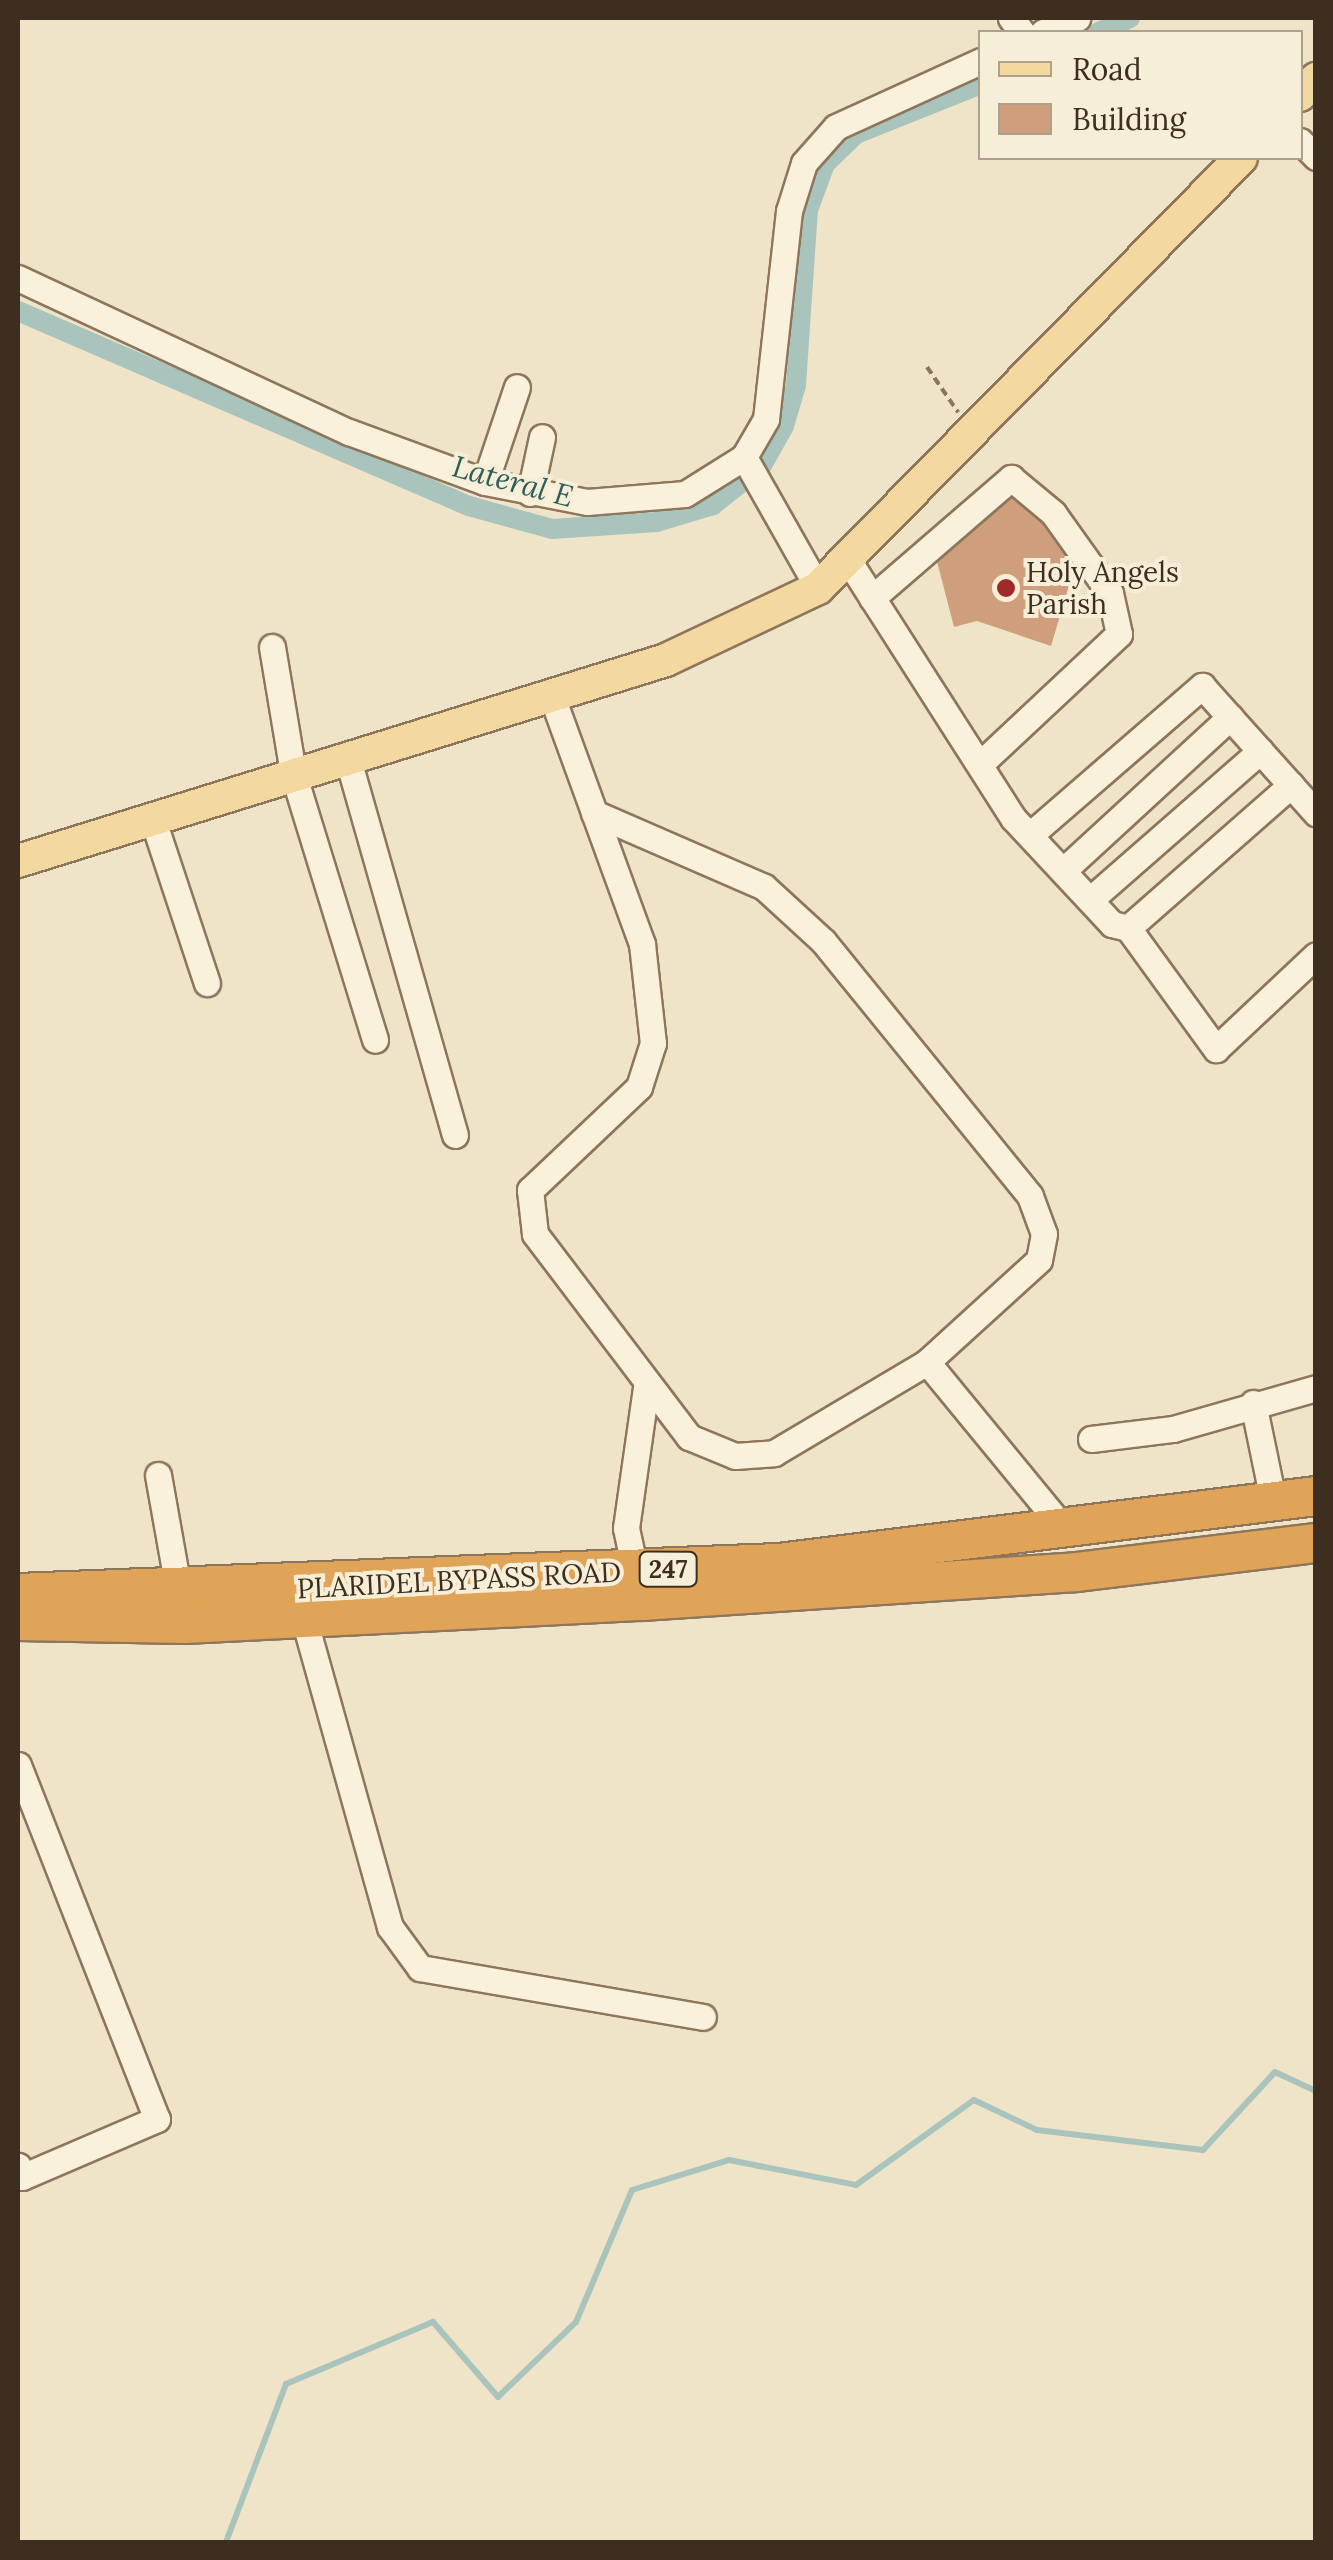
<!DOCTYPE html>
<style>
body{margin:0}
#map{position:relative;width:1333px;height:2560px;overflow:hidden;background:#f0e4c8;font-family:Lora,serif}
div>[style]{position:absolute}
.stream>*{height:6px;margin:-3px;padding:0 3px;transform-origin:3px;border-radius:3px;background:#a9c4bc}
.canal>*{height:20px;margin:-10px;padding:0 10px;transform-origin:10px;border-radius:10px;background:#a9c4bc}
.building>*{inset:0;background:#cf9f7d}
.path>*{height:4px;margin-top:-2px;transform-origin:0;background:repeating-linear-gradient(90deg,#8d765c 0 8px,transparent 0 13px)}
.roads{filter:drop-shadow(2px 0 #8d765c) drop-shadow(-2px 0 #8d765c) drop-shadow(0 2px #8d765c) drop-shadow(0 -2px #8d765c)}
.minor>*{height:25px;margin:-12.5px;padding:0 12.5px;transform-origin:12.5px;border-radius:12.5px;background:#faf1dc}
.major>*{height:32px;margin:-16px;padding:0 16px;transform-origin:16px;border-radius:16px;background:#f3d9a0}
.highway>*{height:38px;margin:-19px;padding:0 19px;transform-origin:19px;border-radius:19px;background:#e0a458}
.dots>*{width:28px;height:28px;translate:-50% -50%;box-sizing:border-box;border:5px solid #f7eed8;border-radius:50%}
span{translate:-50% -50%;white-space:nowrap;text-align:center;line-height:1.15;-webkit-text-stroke:8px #f7eed8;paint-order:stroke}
.shield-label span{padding:2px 8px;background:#f7eed8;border:2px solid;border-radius:8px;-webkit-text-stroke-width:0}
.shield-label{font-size:25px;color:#3d2e20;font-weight:700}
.poi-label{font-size:28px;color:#3d2e20}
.left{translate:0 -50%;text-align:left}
.street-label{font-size:28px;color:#3d2e20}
.water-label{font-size:30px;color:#2f5d5a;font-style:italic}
.frame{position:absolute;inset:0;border:20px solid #3d2e20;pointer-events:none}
.legend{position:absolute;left:978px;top:30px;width:325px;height:130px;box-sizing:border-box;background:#f7eed8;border:2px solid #ada18e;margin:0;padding:12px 18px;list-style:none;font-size:30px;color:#3d2e20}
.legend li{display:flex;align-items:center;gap:20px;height:50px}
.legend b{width:50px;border:2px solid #ada18e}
</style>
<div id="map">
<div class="stream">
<i style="left:226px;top:2542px;width:169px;rotate:-69.2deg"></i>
<i style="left:286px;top:2384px;width:160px;rotate:-22.9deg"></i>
<i style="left:433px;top:2322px;width:99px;rotate:49.1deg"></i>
<i style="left:498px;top:2397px;width:108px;rotate:-43.9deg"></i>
<i style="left:576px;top:2322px;width:143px;rotate:-67deg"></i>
<i style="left:632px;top:2190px;width:102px;rotate:-17.2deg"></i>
<i style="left:729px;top:2160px;width:129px;rotate:11.1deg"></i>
<i style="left:856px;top:2185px;width:145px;rotate:-35.8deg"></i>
<i style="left:974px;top:2100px;width:70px;rotate:25.5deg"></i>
<i style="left:1037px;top:2130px;width:167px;rotate:6.9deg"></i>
<i style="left:1203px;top:2150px;width:106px;rotate:-47.3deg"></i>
<i style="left:1275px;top:2072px;width:45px;rotate:24.9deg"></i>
</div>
<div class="canal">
<i style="left:1099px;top:32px;width:34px;rotate:-24deg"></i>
<i style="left:18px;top:311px;width:491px;rotate:23.4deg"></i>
<i style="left:469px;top:506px;width:86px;rotate:15.5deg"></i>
<i style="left:552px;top:529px;width:105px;rotate:-3.8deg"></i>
<i style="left:657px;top:522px;width:59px;rotate:-16.9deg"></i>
<i style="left:713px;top:505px;width:61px;rotate:-38.4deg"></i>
<i style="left:761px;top:467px;width:47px;rotate:-60.7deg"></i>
<i style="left:784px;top:426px;width:43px;rotate:-73.7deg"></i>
<i style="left:796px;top:385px;width:175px;rotate:-86.1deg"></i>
<i style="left:808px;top:210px;width:49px;rotate:-69.7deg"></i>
<i style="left:825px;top:164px;width:43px;rotate:-44.1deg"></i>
<i style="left:856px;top:134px;width:135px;rotate:-21.8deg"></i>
</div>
<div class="building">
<i style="clip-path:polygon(1012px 489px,1078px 555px,1051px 646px,977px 621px,954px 627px,934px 550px,955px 544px)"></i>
</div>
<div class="path">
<i style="left:927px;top:367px;width:55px;rotate:55.4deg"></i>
</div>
<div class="roads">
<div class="minor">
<i style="left:1011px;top:18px;width:18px;rotate:52deg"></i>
<i style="left:1043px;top:32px;width:37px;rotate:-22deg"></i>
<i style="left:1300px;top:141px;width:23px;rotate:45deg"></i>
<i style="left:18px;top:278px;width:365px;rotate:25deg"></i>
<i style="left:349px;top:432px;width:145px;rotate:20.2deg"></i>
<i style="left:485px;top:482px;width:104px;rotate:11.1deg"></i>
<i style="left:587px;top:502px;width:98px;rotate:-4.7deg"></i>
<i style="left:685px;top:494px;width:70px;rotate:-32.1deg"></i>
<i style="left:744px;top:457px;width:44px;rotate:-59.9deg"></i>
<i style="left:766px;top:419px;width:209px;rotate:-83.7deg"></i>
<i style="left:789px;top:211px;width:50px;rotate:-72.6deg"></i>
<i style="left:804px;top:163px;width:48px;rotate:-48.4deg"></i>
<i style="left:836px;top:127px;width:159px;rotate:-24.5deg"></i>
<i style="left:744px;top:457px;width:150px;rotate:60.5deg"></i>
<i style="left:485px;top:482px;width:100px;rotate:-71.4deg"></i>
<i style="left:530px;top:493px;width:57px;rotate:-77.9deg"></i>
<i style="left:850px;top:563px;width:303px;rotate:57.4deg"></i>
<i style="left:1013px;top:818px;width:145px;rotate:47deg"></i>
<i style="left:1112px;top:924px;width:16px;rotate:14deg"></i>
<i style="left:1128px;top:928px;width:150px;rotate:54deg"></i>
<i style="left:1216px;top:1049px;width:137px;rotate:-43.2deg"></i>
<i style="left:872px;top:598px;width:184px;rotate:-40.8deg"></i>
<i style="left:1011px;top:478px;width:55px;rotate:39.8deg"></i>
<i style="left:1053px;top:513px;width:98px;rotate:54.5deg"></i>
<i style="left:1110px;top:593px;width:42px;rotate:77.6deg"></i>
<i style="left:1119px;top:634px;width:190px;rotate:136.9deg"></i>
<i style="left:272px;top:647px;width:128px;rotate:80.5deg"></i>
<i style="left:293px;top:773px;width:279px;rotate:72.9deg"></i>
<i style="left:551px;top:694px;width:266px;rotate:70deg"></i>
<i style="left:642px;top:944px;width:100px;rotate:83.7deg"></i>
<i style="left:653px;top:1043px;width:46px;rotate:107.7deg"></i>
<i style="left:639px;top:1087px;width:150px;rotate:136.6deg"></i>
<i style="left:530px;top:1190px;width:44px;rotate:83.5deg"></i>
<i style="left:535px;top:1234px;width:255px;rotate:52.8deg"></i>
<i style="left:689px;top:1437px;width:50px;rotate:22.4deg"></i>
<i style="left:735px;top:1456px;width:39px;rotate:-4deg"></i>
<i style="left:774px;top:1453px;width:178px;rotate:-30.7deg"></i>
<i style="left:927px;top:1362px;width:216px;rotate:50.6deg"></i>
<i style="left:347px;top:756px;width:394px;rotate:74.1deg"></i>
<i style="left:594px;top:813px;width:185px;rotate:23.5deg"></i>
<i style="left:764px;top:887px;width:80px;rotate:42.5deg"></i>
<i style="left:823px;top:941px;width:328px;rotate:50.9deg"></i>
<i style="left:1030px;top:1196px;width:40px;rotate:69.8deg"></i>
<i style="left:1044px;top:1234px;width:26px;rotate:101deg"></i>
<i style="left:1039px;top:1260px;width:151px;rotate:137.7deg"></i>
<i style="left:152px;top:817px;width:175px;rotate:71.7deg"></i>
<i style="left:1030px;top:835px;width:228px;rotate:-40.9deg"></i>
<i style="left:1202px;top:686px;width:171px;rotate:48.1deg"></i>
<i style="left:1066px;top:868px;width:223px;rotate:-42.6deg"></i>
<i style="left:1091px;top:899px;width:225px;rotate:-41.2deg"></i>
<i style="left:1128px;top:928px;width:217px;rotate:-41.3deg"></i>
<i style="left:1253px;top:1403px;width:99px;rotate:78.3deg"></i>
<i style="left:1091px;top:1439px;width:83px;rotate:-7deg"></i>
<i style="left:1173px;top:1429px;width:149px;rotate:-16deg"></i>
<i style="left:158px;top:1475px;width:125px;rotate:79.9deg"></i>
<i style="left:637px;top:1579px;width:52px;rotate:-102.2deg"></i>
<i style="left:626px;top:1528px;width:142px;rotate:-81.9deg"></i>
<i style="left:304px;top:1619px;width:320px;rotate:74.4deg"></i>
<i style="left:390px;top:1927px;width:51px;rotate:53.8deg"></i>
<i style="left:420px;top:1968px;width:287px;rotate:9.8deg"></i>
<i style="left:18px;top:1765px;width:380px;rotate:68.6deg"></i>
<i style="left:157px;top:2119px;width:147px;rotate:156.8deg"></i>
<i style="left:22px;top:2177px;width:12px;rotate:-110deg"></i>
</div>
<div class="major">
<i style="left:1300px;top:95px;width:23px;rotate:-45deg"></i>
<i style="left:18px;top:861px;width:678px;rotate:-17.23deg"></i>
<i style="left:666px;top:660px;width:168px;rotate:-25.3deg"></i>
<i style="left:818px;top:588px;width:603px;rotate:-45.47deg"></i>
</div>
<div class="highway">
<i style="left:18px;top:1593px;width:762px;rotate:-2.26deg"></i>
<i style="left:779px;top:1563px;width:541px;rotate:-7.11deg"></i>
<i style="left:18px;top:1621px;width:167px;rotate:1deg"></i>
<i style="left:185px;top:1624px;width:458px;rotate:-2.9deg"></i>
<i style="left:642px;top:1601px;width:435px;rotate:-3.8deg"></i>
<i style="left:1076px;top:1572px;width:242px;rotate:-6.9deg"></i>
</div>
</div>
<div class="dots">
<i style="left:1006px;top:588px;background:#9e2a2b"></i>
</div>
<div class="shield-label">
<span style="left:668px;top:1569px">247</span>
</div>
<div class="poi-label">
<span class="left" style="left:1026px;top:588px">Holy Angels<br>Parish</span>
</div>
<div class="street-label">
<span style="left:459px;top:1580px;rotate:-3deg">PLARIDEL BYPASS ROAD</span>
</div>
<div class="water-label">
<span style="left:513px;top:481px;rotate:15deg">Lateral E</span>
</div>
<div class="frame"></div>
<ul class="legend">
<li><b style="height:12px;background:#f3d9a0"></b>Road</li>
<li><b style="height:28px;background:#cf9f7d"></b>Building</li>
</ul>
</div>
